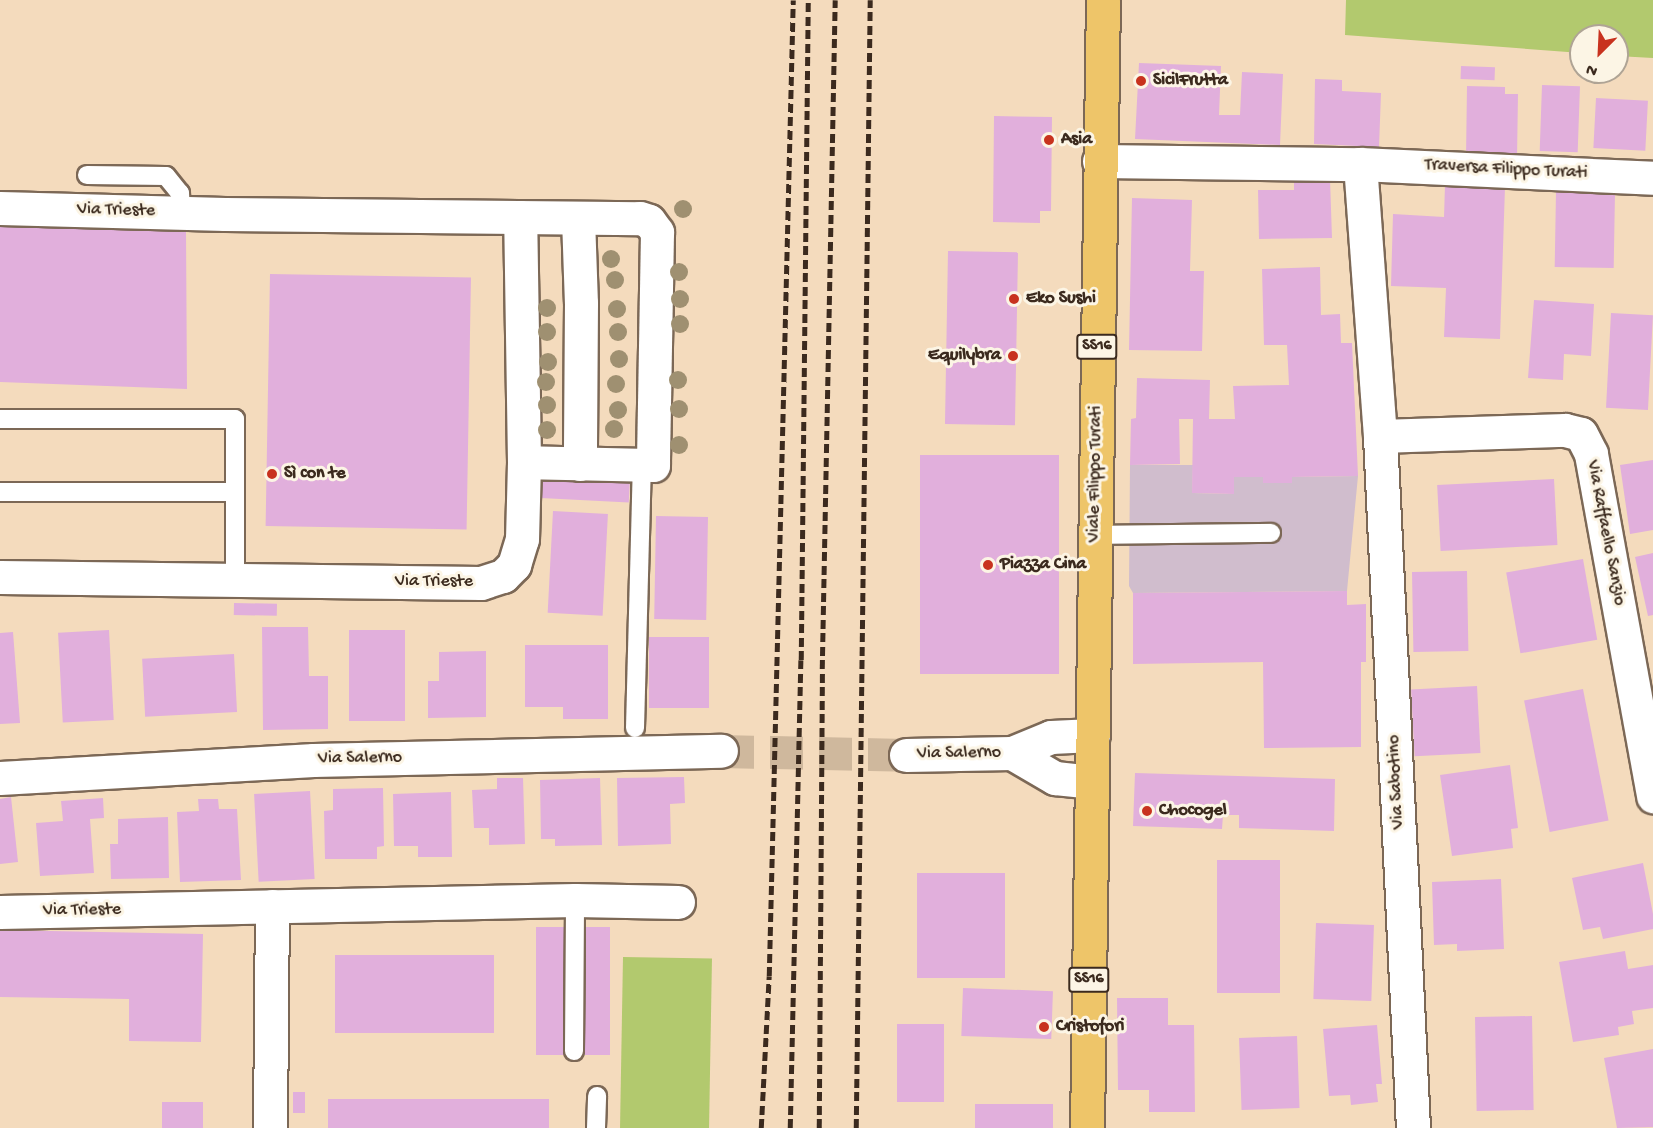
<!DOCTYPE html>
<meta charset="utf-8">
<style>
body{margin:0}
#map{position:relative;width:1653px;height:1128px;overflow:hidden;background:#f4dbbd;font-family:"Gochi Hand",sans-serif}
div>[style]{position:absolute}
.industrial>*{inset:0;background:#d0bdcd}
.green>*{inset:0;background:#b2c96e;transform-origin:0 0}
.building>*{inset:0;background:#e1afdc;transform-origin:0 0}
.minor-tunnel>*{height:33px;margin-top:-16.5px;transform-origin:0;background:repeating-linear-gradient(90deg,#cfb89d 0 33px,transparent 0 49px)}
.roads{filter:drop-shadow(2px 0 #7c6856) drop-shadow(-2px 0 #7c6856) drop-shadow(0 2px #7c6856) drop-shadow(0 -2px #7c6856)}
.service>*{height:18px;margin:-9px;padding:0 9px;transform-origin:9px;border-radius:9px;background:#fff}
.minor>*{height:33px;margin:-16.5px;padding:0 16.5px;transform-origin:16.5px;border-radius:16.5px;background:#fff}
.primary>*{height:33px;margin:-16.5px;padding:0 16.5px;transform-origin:16.5px;border-radius:16.5px;background:#eec569}
.rail>*{height:4.5px;margin-top:-2.25px;transform-origin:0;background:repeating-linear-gradient(90deg,#3b2a1e 0 9px,transparent 0 13.5px)}
.trees>*{width:18px;height:18px;margin:-9px;border-radius:50%;background:#9f9071}
.dots>*{width:16px;height:16px;translate:-50% -50%;box-sizing:border-box;border:3px solid #fcf5e5;border-radius:50%}
span{translate:-50% -50%;white-space:nowrap;text-align:center;line-height:1.15;-webkit-text-stroke:6px #fcf5e5;paint-order:stroke}
.shield-label span{padding:2px 4px;background:#fcf5e5;border:2px solid;border-radius:4px;-webkit-text-stroke-width:0}
.shield-label{font-size:16px;color:#3b2a1e;font-weight:700}
.poi-label{font-size:18px;color:#3b2a1e;font-weight:700}
.left{translate:0 -50%;text-align:left}
.right{translate:-100% -50%;text-align:right}
.street-label{font-size:18px;color:#3b2a1e}
.north{position:absolute;left:1569px;top:24px;width:60px;height:60px;box-sizing:border-box;background:#fcf5e5;border:2px solid #afa495;border-radius:50%;rotate:204deg;font-size:16px;font-weight:700;line-height:24px;text-align:center;color:#3b2a1e}
.north::after{content:'';display:block;margin:auto;width:21px;height:27px;background:#c8321e;clip-path:polygon(50% 0,100% 100%,50% 72%,0 100%)}
</style>
<div id="map">
<div class="industrial">
<i style="clip-path:polygon(1130px 465px,1193px 465px,1192px 493px,1234px 494px,1234px 477px,1263px 477px,1264px 483px,1291px 483px,1292px 477px,1358px 476px,1347px 591px,1133px 593px,1129px 586px)"></i>
</div>
<div class="green">
<i style="clip-path:polygon(1346px 0,1653px 0,1653px 58px,1617px 56px,1617px 36px,1581px 36px,1581px 53px,1345px 35px)"></i>
<i style="left:623px;top:957px;width:89px;height:171px;rotate:1deg"></i>
</div>
<div class="building">
<i style="clip-path:polygon(1139px 63px,1221px 66px,1219px 115px,1240px 115px,1242px 72px,1283px 74px,1280px 145px,1135px 139px)"></i>
<i style="left:1461px;top:66px;width:34px;height:13px;rotate:2deg"></i>
<i style="clip-path:polygon(1315px 79px,1342px 80px,1342px 91px,1381px 93px,1379px 147px,1314px 144px)"></i>
<i style="left:1542px;top:85px;width:38px;height:66px;rotate:2deg"></i>
<i style="clip-path:polygon(1467px 86px,1505px 87px,1505px 94px,1518px 94px,1517px 158px,1466px 157px)"></i>
<i style="left:1596px;top:98px;width:52px;height:50px;rotate:3deg"></i>
<i style="clip-path:polygon(994px 116px,1052px 117px,1051px 211px,1040px 211px,1040px 223px,993px 222px)"></i>
<i style="clip-path:polygon(1294px 179px,1330px 179px,1332px 238px,1259px 239px,1258px 190px,1294px 190px)"></i>
<i style="clip-path:polygon(1445px 185px,1505px 187px,1500px 339px,1444px 337px,1446px 288px,1391px 286px,1393px 214px,1444px 217px)"></i>
<i style="left:1556px;top:192px;width:59px;height:75px;rotate:1deg"></i>
<i style="clip-path:polygon(1132px 198px,1192px 200px,1190px 271px,1204px 271px,1202px 351px,1129px 350px)"></i>
<i style="clip-path:polygon(0 222px,171px 222px,171px 231px,186px 231px,187px 389px,0 382px)"></i>
<i style="left:948px;top:251px;width:70px;height:173px;rotate:1deg"></i>
<i style="clip-path:polygon(1320px 267px,1321px 315px,1340px 314px,1341px 343px,1352px 343px,1358px 476px,1292px 477px,1292px 483px,1263px 483px,1263px 477px,1234px 477px,1234px 494px,1192px 493px,1193px 419px,1179px 419px,1180px 464px,1130px 465px,1131px 419px,1136px 418px,1137px 378px,1210px 380px,1209px 419px,1235px 419px,1233px 386px,1289px 385px,1287px 345px,1264px 345px,1262px 269px)"></i>
<i style="left:270px;top:274px;width:201px;height:252px;rotate:1deg"></i>
<i style="clip-path:polygon(1534px 300px,1594px 304px,1591px 356px,1564px 354px,1563px 380px,1528px 378px)"></i>
<i style="left:1611px;top:313px;width:42px;height:95px;rotate:3deg"></i>
<i style="left:920px;top:455px;width:139px;height:219px"></i>
<i style="clip-path:polygon(1653px 460px,1653px 530px,1630px 534px,1620px 465px)"></i>
<i style="left:542px;top:476px;width:88px;height:22px;rotate:3deg"></i>
<i style="left:1554px;top:479px;width:66px;height:117px;rotate:87deg"></i>
<i style="left:553px;top:511px;width:55px;height:102px;rotate:3deg"></i>
<i style="left:656px;top:516px;width:52px;height:103px;rotate:1deg"></i>
<i style="clip-path:polygon(1653px 553px,1653px 615px,1648px 616px,1635px 557px)"></i>
<i style="left:1583px;top:559px;width:82px;height:78px;rotate:80deg"></i>
<i style="left:1467px;top:571px;width:80px;height:55px;rotate:89deg"></i>
<i style="clip-path:polygon(1347px 591px,1347px 605px,1366px 604px,1366px 662px,1361px 662px,1361px 747px,1264px 748px,1263px 662px,1133px 664px,1133px 593px)"></i>
<i style="left:234px;top:603px;width:43px;height:12px;rotate:1deg"></i>
<i style="clip-path:polygon(262px 627px,308px 627px,309px 676px,328px 676px,328px 729px,263px 730px)"></i>
<i style="left:109px;top:630px;width:90px;height:51px;rotate:87deg"></i>
<i style="left:349px;top:630px;width:56px;height:91px"></i>
<i style="clip-path:polygon(13px 632px,20px 723px,0 724px,0 633px)"></i>
<i style="left:649px;top:637px;width:60px;height:71px"></i>
<i style="clip-path:polygon(525px 645px,608px 645px,608px 719px,563px 719px,563px 707px,525px 707px)"></i>
<i style="clip-path:polygon(486px 651px,486px 717px,428px 718px,428px 681px,439px 681px,439px 652px)"></i>
<i style="left:234px;top:654px;width:58px;height:92px;rotate:87deg"></i>
<i style="left:1477px;top:686px;width:67px;height:66px;rotate:87deg"></i>
<i style="left:1583px;top:689px;width:134px;height:60px;rotate:79deg"></i>
<i style="clip-path:polygon(1510px 765px,1518px 828px,1511px 829px,1513px 848px,1452px 856px,1440px 775px)"></i>
<i style="clip-path:polygon(1135px 773px,1335px 779px,1334px 831px,1239px 828px,1239px 815px,1223px 815px,1222px 829px,1133px 826px)"></i>
<i style="clip-path:polygon(684px 777px,685px 803px,670px 804px,671px 844px,618px 846px,617px 778px)"></i>
<i style="clip-path:polygon(497px 778px,523px 778px,525px 844px,489px 845px,489px 828px,474px 828px,472px 790px,497px 789px)"></i>
<i style="clip-path:polygon(600px 778px,602px 845px,555px 846px,555px 839px,541px 839px,540px 780px)"></i>
<i style="clip-path:polygon(383px 788px,384px 846px,377px 847px,377px 859px,325px 859px,324px 811px,333px 810px,333px 789px)"></i>
<i style="left:310px;top:791px;width:88px;height:56px;rotate:87deg"></i>
<i style="clip-path:polygon(451px 792px,452px 857px,418px 857px,418px 846px,394px 846px,393px 794px)"></i>
<i style="clip-path:polygon(11px 797px,18px 862px,0 864px,0 799px)"></i>
<i style="clip-path:polygon(103px 798px,104px 818px,90px 819px,94px 873px,40px 876px,36px 823px,63px 821px,61px 801px)"></i>
<i style="clip-path:polygon(198px 799px,218px 799px,219px 809px,237px 809px,241px 880px,180px 882px,177px 812px,199px 811px)"></i>
<i style="clip-path:polygon(168px 817px,169px 878px,111px 879px,110px 844px,118px 844px,118px 819px)"></i>
<i style="left:1280px;top:860px;width:133px;height:63px;rotate:90deg"></i>
<i style="clip-path:polygon(1643px 863px,1653px 914px,1653px 929px,1603px 939px,1600px 927px,1583px 930px,1572px 878px)"></i>
<i style="left:917px;top:873px;width:88px;height:105px"></i>
<i style="clip-path:polygon(1501px 879px,1504px 949px,1457px 951px,1457px 944px,1434px 945px,1432px 882px)"></i>
<i style="left:1316px;top:923px;width:58px;height:76px;rotate:2deg"></i>
<i style="left:536px;top:927px;width:74px;height:128px"></i>
<i style="clip-path:polygon(0 930px,203px 934px,201px 1042px,129px 1041px,129px 999px,0 997px)"></i>
<i style="clip-path:polygon(1625px 951px,1628px 969px,1653px 965px,1653px 1008px,1632px 1011px,1634px 1024px,1618px 1027px,1619px 1035px,1573px 1042px,1559px 962px)"></i>
<i style="left:335px;top:955px;width:159px;height:78px"></i>
<i style="left:963px;top:988px;width:90px;height:48px;rotate:2deg"></i>
<i style="clip-path:polygon(1117px 998px,1168px 998px,1168px 1025px,1194px 1025px,1195px 1112px,1149px 1112px,1149px 1090px,1118px 1090px)"></i>
<i style="left:1532px;top:1016px;width:94px;height:57px;rotate:89deg"></i>
<i style="left:897px;top:1024px;width:47px;height:78px"></i>
<i style="clip-path:polygon(1377px 1025px,1382px 1084px,1376px 1084px,1378px 1102px,1351px 1105px,1350px 1095px,1329px 1096px,1323px 1029px)"></i>
<i style="left:1297px;top:1036px;width:72px;height:58px;rotate:88deg"></i>
<i style="clip-path:polygon(1653px 1049px,1653px 1127px,1617px 1128px,1604px 1058px)"></i>
<i style="left:293px;top:1092px;width:12px;height:21px"></i>
<i style="left:328px;top:1099px;width:221px;height:29px"></i>
<i style="left:162px;top:1102px;width:41px;height:26px"></i>
<i style="left:1053px;top:1104px;width:24px;height:78px;rotate:90deg"></i>
</div>
<div class="minor-tunnel">
<i style="left:721px;top:751px;width:185px;rotate:1.2deg"></i>
</div>
<div class="roads">
<div class="service">
<i style="left:87px;top:175px;width:79px;rotate:0.7deg"></i>
<i style="left:166px;top:176px;width:22px;rotate:51deg"></i>
<i style="left:180px;top:193px;width:20px;rotate:87deg"></i>
<i style="left:0;top:419px;width:235px"></i>
<i style="left:235px;top:419px;width:161px;rotate:90deg"></i>
<i style="left:0;top:492px;width:235px"></i>
<i style="left:1095px;top:535px;width:176px;rotate:-0.7deg"></i>
<i style="left:635px;top:728px;width:263px;rotate:-88.5deg"></i>
<i style="left:574px;top:1051px;width:151px;rotate:-89.6deg"></i>
<i style="left:596px;top:1128px;width:32px;rotate:-88deg"></i>
</div>
<div class="minor">
<i style="left:1099px;top:161px;width:261px;rotate:0.7deg"></i>
<i style="left:1360px;top:164px;width:293px;rotate:2.7deg"></i>
<i style="left:1360px;top:164px;width:273px;rotate:85.8deg"></i>
<i style="left:1380px;top:436px;width:693px;rotate:87.27deg"></i>
<i style="left:0;top:208px;width:225px;rotate:1.5deg"></i>
<i style="left:225px;top:214px;width:415px;rotate:0.6deg"></i>
<i style="left:640px;top:218px;width:9px;rotate:18deg"></i>
<i style="left:649px;top:221px;width:14px;rotate:54deg"></i>
<i style="left:657px;top:232px;width:233px;rotate:91deg"></i>
<i style="left:653px;top:465px;width:129px;rotate:-178.7deg"></i>
<i style="left:578px;top:218px;width:85px;rotate:88deg"></i>
<i style="left:581px;top:303px;width:161px;rotate:90.4deg"></i>
<i style="left:1380px;top:436px;width:185px;rotate:-1.9deg"></i>
<i style="left:1565px;top:430px;width:16px;rotate:14deg"></i>
<i style="left:1581px;top:434px;width:22px;rotate:63deg"></i>
<i style="left:1591px;top:454px;width:348px;rotate:79.7deg"></i>
<i style="left:0;top:577px;width:481px;rotate:0.7deg"></i>
<i style="left:481px;top:583px;width:23px;rotate:-18deg"></i>
<i style="left:503px;top:576px;width:16px;rotate:-45deg"></i>
<i style="left:514px;top:565px;width:27px;rotate:-73deg"></i>
<i style="left:522px;top:539px;width:77px;rotate:-88.5deg"></i>
<i style="left:524px;top:462px;width:245px;rotate:-90.9deg"></i>
<i style="left:1012px;top:753px;width:50px;rotate:30.2deg"></i>
<i style="left:1055px;top:778px;width:37px;rotate:6deg"></i>
<i style="left:906px;top:755px;width:106px;rotate:-1.1deg"></i>
<i style="left:1012px;top:753px;width:42px;rotate:-22.3deg"></i>
<i style="left:1051px;top:737px;width:42px;rotate:-2.7deg"></i>
<i style="left:0;top:778px;width:314px;rotate:-3.3deg"></i>
<i style="left:313px;top:760px;width:408px;rotate:-1.3deg"></i>
<i style="left:0;top:912px;width:575px;rotate:-1.2deg"></i>
<i style="left:575px;top:900px;width:103px;rotate:1.1deg"></i>
<i style="left:270px;top:1128px;width:222px;rotate:-89.5deg"></i>
</div>
<div class="primary">
<i style="left:1087px;top:1128px;width:1128px;rotate:-89.19deg"></i>
</div>
</div>
<div class="rail">
<i style="left:761px;top:1128px;width:152px;rotate:-87deg"></i>
<i style="left:769px;top:976px;width:976px;rotate:-88.59deg"></i>
<i style="left:790px;top:1128px;width:468px;rotate:-88.7deg"></i>
<i style="left:801px;top:660px;width:660px;rotate:-89.39deg"></i>
<i style="left:819px;top:1128px;width:459px;rotate:-89.6deg"></i>
<i style="left:822px;top:669px;width:669px;rotate:-88.89deg"></i>
<i style="left:856px;top:1128px;width:1128px;rotate:-89.29deg"></i>
</div>
<div class="trees">
<i style="left:683px;top:209px"></i>
<i style="left:611px;top:259px"></i>
<i style="left:679px;top:272px"></i>
<i style="left:615px;top:280px"></i>
<i style="left:680px;top:299px"></i>
<i style="left:547px;top:308px"></i>
<i style="left:617px;top:309px"></i>
<i style="left:680px;top:324px"></i>
<i style="left:547px;top:332px"></i>
<i style="left:618px;top:332px"></i>
<i style="left:619px;top:359px"></i>
<i style="left:548px;top:362px"></i>
<i style="left:678px;top:380px"></i>
<i style="left:546px;top:382px"></i>
<i style="left:616px;top:384px"></i>
<i style="left:547px;top:405px"></i>
<i style="left:679px;top:409px"></i>
<i style="left:618px;top:410px"></i>
<i style="left:614px;top:429px"></i>
<i style="left:547px;top:430px"></i>
<i style="left:679px;top:445px"></i>
</div>
<div class="dots">
<i style="left:1141px;top:81px;background:#c8321e"></i>
<i style="left:1049px;top:140px;background:#c8321e"></i>
<i style="left:1014px;top:299px;background:#c8321e"></i>
<i style="left:1013px;top:356px;background:#c8321e"></i>
<i style="left:272px;top:474px;background:#c8321e"></i>
<i style="left:988px;top:565px;background:#c8321e"></i>
<i style="left:1147px;top:811px;background:#c8321e"></i>
<i style="left:1044px;top:1027px;background:#c8321e"></i>
</div>
<div class="shield-label">
<span style="left:1097px;top:347px">SS16</span>
<span style="left:1089px;top:980px">SS16</span>
</div>
<div class="poi-label">
<span class="left" style="left:1153px;top:81px">SicilFrutta</span>
<span class="left" style="left:1061px;top:140px">Asia</span>
<span class="left" style="left:1026px;top:299px">Eko Sushi</span>
<span class="right" style="left:1001px;top:356px">Equilybra</span>
<span class="left" style="left:284px;top:474px">Sì con te</span>
<span class="left" style="left:1000px;top:565px">Piazza Cina</span>
<span class="left" style="left:1159px;top:811px">Chocogel</span>
<span class="left" style="left:1056px;top:1027px">Cristofori</span>
</div>
<div class="street-label">
<span style="left:1506px;top:170px;rotate:3deg">Traversa Filippo Turati</span>
<span style="left:116px;top:211px;rotate:1deg">Via Trieste</span>
<span style="left:1096px;top:474px;rotate:-89deg">Viale Filippo Turati</span>
<span style="left:1605px;top:533px;rotate:79deg">Via Raffaello Sanzio</span>
<span style="left:434px;top:582px">Via Trieste</span>
<span style="left:959px;top:754px;rotate:-1deg">Via Salerno</span>
<span style="left:360px;top:759px;rotate:-1deg">Via Salerno</span>
<span style="left:1397px;top:782px;rotate:-93deg">Via Sabotino</span>
<span style="left:82px;top:911px;rotate:-1deg">Via Trieste</span>
</div>
<div class="north">N</div>
</div>
